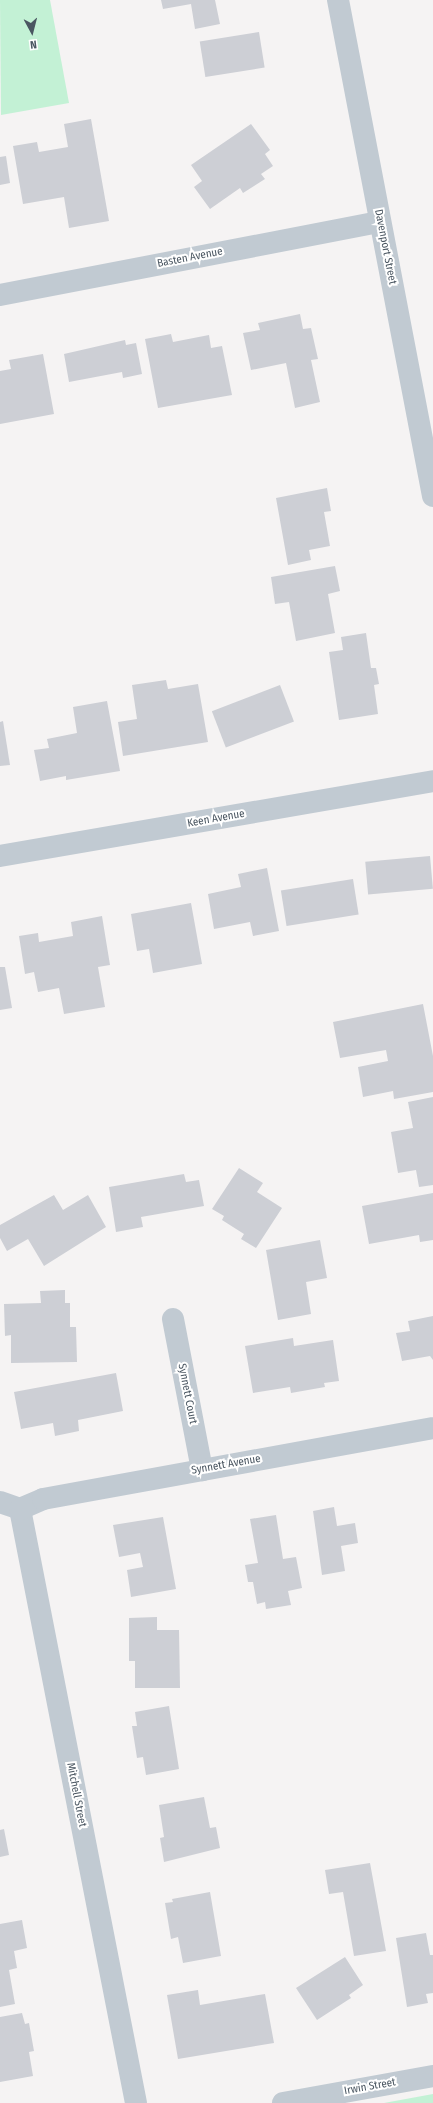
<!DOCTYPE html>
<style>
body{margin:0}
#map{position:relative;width:433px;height:2103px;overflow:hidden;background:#f5f3f3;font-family:"Fira Sans Condensed",sans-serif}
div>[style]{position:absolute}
.green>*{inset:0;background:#c3f1d5}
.building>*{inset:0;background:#cdcfd5;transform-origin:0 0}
.minor>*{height:22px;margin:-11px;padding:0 11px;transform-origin:11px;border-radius:11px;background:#c1cad2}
span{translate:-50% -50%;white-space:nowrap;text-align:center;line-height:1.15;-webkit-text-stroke:4px #fff;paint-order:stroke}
.street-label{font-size:11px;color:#4a5661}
.north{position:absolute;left:12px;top:12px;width:40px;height:40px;-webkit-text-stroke:3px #fff;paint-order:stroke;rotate:173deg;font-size:11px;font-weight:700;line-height:16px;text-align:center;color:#4a5661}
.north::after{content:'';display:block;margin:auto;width:14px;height:18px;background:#4a5661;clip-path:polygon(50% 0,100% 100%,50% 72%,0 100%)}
</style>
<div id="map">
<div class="green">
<i style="clip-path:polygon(0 0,50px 0,69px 103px,1px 115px)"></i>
<i style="clip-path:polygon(433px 2094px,433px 2103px,384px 2103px)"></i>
</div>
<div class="building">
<i style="clip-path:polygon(161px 0,215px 0,220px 24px,195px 29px,191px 4px,163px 9px)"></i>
<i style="left:259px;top:32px;width:36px;height:60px;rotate:81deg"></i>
<i style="clip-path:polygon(91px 119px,109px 221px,69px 228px,64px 197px,23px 204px,13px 146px,37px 142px,39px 152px,68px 147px,64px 124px)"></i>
<i style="clip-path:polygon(251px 124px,270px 150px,265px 154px,273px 166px,261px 174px,265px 179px,243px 193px,240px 188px,210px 209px,194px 187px,202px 181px,191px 165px)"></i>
<i style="clip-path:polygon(6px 156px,10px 183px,0 185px,0 157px)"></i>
<i style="clip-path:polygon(300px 314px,303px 329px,311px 328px,318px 359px,311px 360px,320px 402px,295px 408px,286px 363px,251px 370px,243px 333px,260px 330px,258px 323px)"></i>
<i style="clip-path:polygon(171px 334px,173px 342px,209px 335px,211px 348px,222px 346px,232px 395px,158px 408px,145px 339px)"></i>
<i style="clip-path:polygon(125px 340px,126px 345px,136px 343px,142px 374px,123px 378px,122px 372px,69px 382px,64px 354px)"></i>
<i style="clip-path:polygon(43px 354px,54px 414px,0 424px,0 371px,11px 369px,9px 360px)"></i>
<i style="clip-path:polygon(327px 488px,331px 511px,324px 512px,330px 546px,309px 550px,311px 560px,288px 565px,276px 498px)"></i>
<i style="clip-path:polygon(335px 566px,340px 591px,328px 594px,335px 633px,296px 641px,289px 602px,275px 604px,271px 577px)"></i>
<i style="clip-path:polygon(366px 633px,371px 668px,376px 668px,379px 684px,374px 685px,378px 714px,339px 720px,329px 652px,343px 650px,341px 637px)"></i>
<i style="clip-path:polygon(166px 680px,168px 689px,198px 684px,208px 742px,123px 756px,118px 722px,137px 719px,132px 685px)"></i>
<i style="left:280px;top:685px;width:39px;height:73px;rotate:69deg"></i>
<i style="clip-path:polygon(107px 701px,120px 771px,66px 780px,66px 776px,40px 781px,34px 750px,49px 748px,47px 739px,77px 733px,73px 707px)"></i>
<i style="clip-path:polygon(3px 721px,10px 765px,0 766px,0 722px)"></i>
<i style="left:430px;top:856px;width:33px;height:65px;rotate:85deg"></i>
<i style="clip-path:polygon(267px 868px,279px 931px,253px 936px,250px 922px,214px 929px,208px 894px,241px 887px,238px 874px)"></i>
<i style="left:353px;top:879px;width:36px;height:73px;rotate:81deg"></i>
<i style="clip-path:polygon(191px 903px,202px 964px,153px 973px,149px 949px,137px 951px,131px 914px)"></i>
<i style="clip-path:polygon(102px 916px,110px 965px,98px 967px,105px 1007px,64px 1014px,59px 988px,38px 992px,34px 972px,25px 974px,19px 936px,38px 933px,39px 942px,73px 936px,71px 922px)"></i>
<i style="clip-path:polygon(0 967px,5px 967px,12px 1008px,0 1010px)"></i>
<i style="clip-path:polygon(423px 1004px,433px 1056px,433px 1092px,394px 1099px,393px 1091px,363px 1097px,358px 1067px,388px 1061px,386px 1050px,340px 1058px,333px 1022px)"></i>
<i style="clip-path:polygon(433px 1097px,433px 1185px,419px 1187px,416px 1170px,398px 1173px,391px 1132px,413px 1128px,408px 1102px)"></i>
<i style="clip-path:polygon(239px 1168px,263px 1183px,257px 1192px,282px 1208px,256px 1248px,241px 1239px,244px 1234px,222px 1220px,224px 1216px,212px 1209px)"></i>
<i style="clip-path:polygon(184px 1174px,186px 1182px,199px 1180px,204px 1206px,141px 1217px,143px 1227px,116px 1232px,109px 1187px)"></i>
<i style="clip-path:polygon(433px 1193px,433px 1240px,420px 1242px,419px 1235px,369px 1244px,362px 1206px)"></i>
<i style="clip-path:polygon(54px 1195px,63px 1210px,88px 1195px,106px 1227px,44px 1266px,28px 1239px,7px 1251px,0 1238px,0 1225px)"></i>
<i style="clip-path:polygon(320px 1240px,327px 1278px,306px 1282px,311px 1314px,278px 1320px,266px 1250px)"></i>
<i style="clip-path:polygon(65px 1290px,65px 1303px,70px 1303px,70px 1327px,76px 1327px,77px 1362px,11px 1363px,11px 1335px,5px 1336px,4px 1304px,41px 1303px,40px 1291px)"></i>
<i style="clip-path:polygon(433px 1316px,433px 1360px,430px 1356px,402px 1361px,396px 1333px,410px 1331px,408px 1321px)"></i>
<i style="clip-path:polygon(293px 1338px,294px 1346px,333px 1340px,339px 1381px,324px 1383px,325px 1387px,291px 1393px,290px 1387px,253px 1393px,245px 1346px)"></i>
<i style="clip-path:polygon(116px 1373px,123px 1411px,78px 1420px,79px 1431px,55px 1436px,53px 1423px,21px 1429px,14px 1392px)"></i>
<i style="clip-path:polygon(334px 1507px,337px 1526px,355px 1523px,358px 1543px,341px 1546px,345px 1571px,322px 1575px,313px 1511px)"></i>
<i style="clip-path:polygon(276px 1515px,283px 1559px,296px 1557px,302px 1588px,288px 1591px,291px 1605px,266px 1609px,265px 1602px,257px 1604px,253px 1582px,248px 1582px,245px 1565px,258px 1563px,250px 1519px)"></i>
<i style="clip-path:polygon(163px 1517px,176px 1589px,131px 1597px,127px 1570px,143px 1567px,140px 1553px,119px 1557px,113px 1525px)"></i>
<i style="clip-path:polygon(157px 1617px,157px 1630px,179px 1630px,180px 1688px,135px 1688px,135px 1661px,129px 1661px,129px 1618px)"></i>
<i style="clip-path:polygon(169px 1706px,179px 1769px,146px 1775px,143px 1757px,137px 1758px,132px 1726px,137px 1726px,135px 1712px)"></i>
<i style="clip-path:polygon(204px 1797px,210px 1828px,216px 1827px,220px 1848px,164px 1862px,160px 1838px,164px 1837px,159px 1805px)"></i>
<i style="clip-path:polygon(4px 1829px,9px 1855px,0 1857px,0 1830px)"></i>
<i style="clip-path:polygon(370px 1863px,386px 1951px,354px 1956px,343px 1892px,329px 1894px,325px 1870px)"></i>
<i style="clip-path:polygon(210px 1892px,221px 1956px,183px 1963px,178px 1937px,171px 1939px,165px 1903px,173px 1902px,172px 1899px)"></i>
<i style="clip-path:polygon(22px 1920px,27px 1948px,14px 1951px,17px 1968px,9px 1970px,15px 2004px,0 2007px,0 1924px)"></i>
<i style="clip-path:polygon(426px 1933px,430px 1955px,433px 1955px,433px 1993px,426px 1994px,428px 2003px,407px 2007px,396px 1938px)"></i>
<i style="clip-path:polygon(345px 1957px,363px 1985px,349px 1995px,351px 1998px,317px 2020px,296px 1988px)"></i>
<i style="clip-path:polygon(198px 1990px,200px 2005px,265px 1994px,274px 2043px,178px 2059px,167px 1995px)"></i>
<i style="clip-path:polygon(22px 2013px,25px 2024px,29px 2023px,34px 2051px,29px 2052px,33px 2076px,0 2082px,0 2017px)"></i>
</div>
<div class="minor">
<i style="left:338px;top:0;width:505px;rotate:79.16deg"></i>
<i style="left:0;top:295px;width:387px;rotate:-10.9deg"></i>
<i style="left:0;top:856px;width:439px;rotate:-9.8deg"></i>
<i style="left:173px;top:1319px;width:154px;rotate:79.1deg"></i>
<i style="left:0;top:1502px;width:21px;rotate:19deg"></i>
<i style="left:20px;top:1509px;width:605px;rotate:78.95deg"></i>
<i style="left:20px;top:1509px;width:25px;rotate:-23deg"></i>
<i style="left:43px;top:1499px;width:396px;rotate:-10.3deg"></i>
<i style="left:283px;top:2103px;width:152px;rotate:-10.2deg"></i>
</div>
<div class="street-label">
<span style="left:385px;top:247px;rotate:79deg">Davenport Street</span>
<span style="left:190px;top:258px;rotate:-11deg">Basten Avenue</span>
<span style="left:216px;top:819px;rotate:-10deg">Keen Avenue</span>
<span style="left:187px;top:1394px;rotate:79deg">Synnett Court</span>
<span style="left:226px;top:1465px;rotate:-10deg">Synnett Avenue</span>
<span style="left:76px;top:1795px;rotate:79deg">Mitchell Street</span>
<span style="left:370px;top:2087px;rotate:-10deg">Irwin Street</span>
</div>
<div class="north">N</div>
</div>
